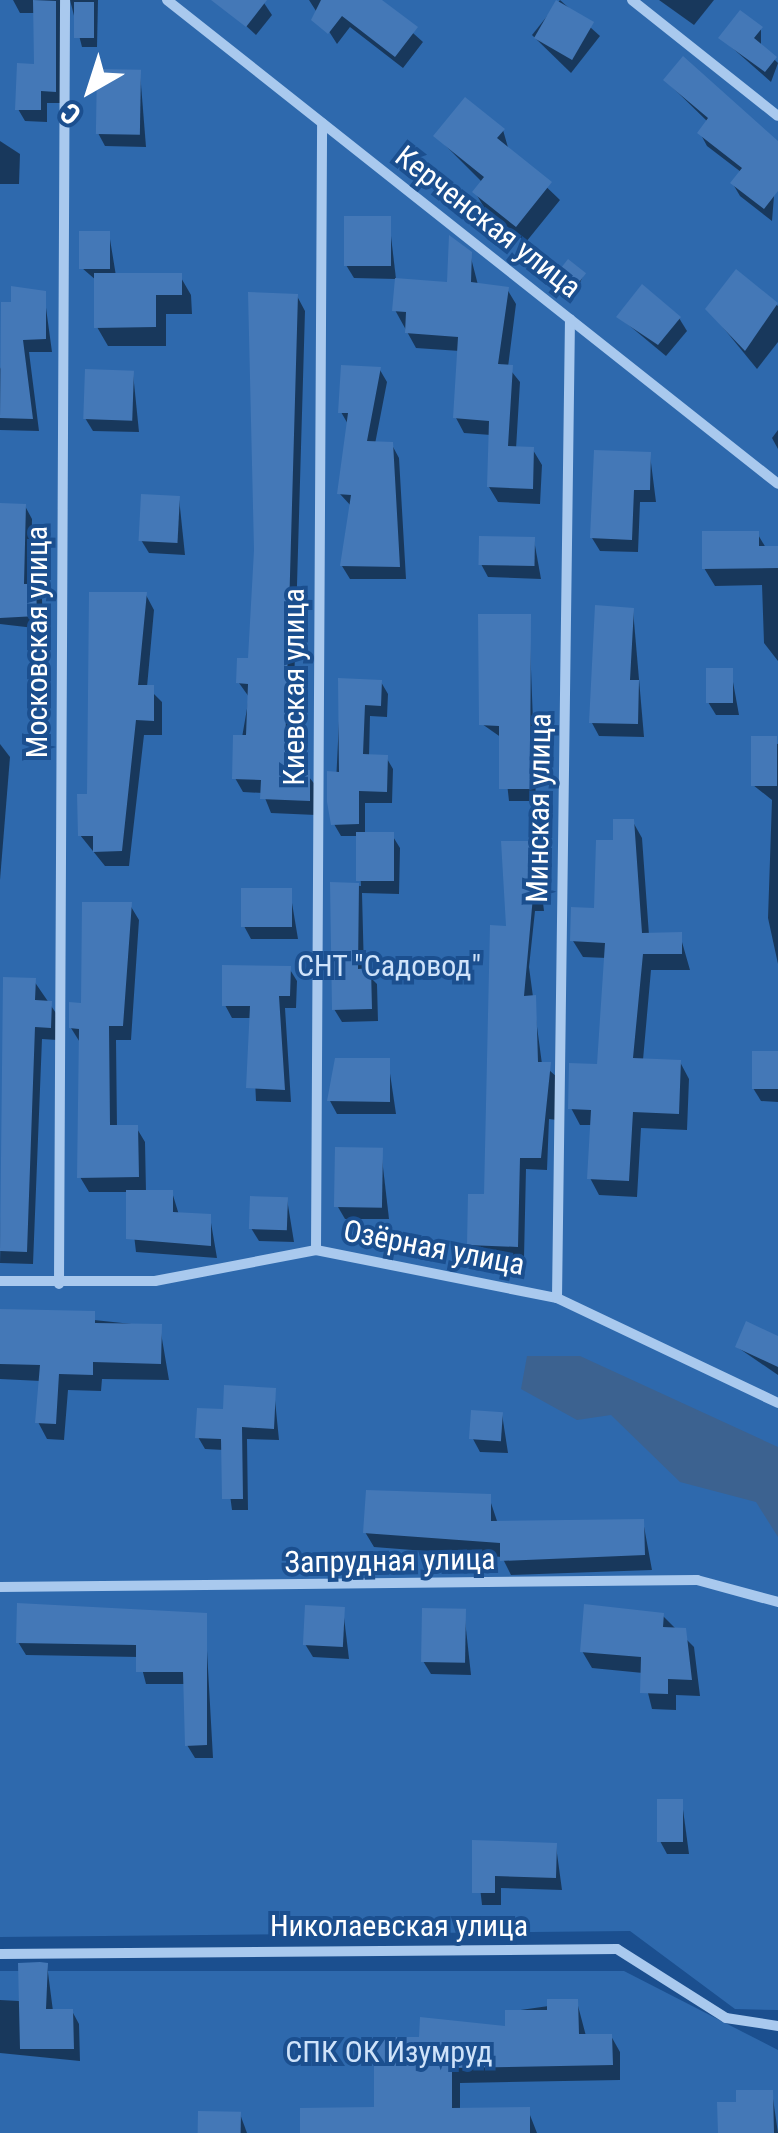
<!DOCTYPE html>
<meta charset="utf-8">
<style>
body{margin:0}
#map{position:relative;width:778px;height:2133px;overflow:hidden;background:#1b4f8f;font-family:"Roboto Condensed",sans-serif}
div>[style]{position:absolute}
.green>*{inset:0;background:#2e69ad}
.water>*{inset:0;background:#3c6290}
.shadow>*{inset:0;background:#0007}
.building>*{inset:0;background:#4478b7;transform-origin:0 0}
.street>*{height:10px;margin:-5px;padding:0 5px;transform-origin:5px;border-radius:5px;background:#a9c9ee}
span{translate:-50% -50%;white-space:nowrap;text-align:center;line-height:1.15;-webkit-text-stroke:8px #1b4f8f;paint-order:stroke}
.street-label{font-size:30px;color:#fff}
.park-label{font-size:30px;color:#cfe3fa}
.north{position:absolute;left:40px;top:40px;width:100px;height:100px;-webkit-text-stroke:8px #1b4f8f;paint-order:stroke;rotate:219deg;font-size:28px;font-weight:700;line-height:40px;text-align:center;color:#fff}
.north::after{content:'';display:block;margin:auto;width:35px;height:45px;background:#fff;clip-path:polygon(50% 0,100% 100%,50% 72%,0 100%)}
</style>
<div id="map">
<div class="green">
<i style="clip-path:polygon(0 0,778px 0,778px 2010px,735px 2009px,630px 1931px,0 1937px)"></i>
<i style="clip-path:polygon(0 1971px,624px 1971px,778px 2050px,778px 2133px,0 2133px)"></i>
</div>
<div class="water">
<i style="clip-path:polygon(527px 1356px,580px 1356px,778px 1447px,778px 1537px,756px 1502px,680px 1482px,611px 1415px,577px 1420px,521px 1389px)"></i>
</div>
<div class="shadow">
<i style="clip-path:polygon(13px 0,62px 0,62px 103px,47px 103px,47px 122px,25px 121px,18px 109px,36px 66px,35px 13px,20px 13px)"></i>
<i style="clip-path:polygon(70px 0,98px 0,97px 47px,82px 47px)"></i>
<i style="clip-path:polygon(218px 0,262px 0,272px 15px,256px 35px)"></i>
<i style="clip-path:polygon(309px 0,376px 0,423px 42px,403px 68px,350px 27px,337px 44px)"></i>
<i style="clip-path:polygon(560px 0,600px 36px,571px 73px,532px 35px)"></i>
<i style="clip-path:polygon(659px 0,714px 0,694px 25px)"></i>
<i style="clip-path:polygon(761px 29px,761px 47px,778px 63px,771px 82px,721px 38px)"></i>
<i style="clip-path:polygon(140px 72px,146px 147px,105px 146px,98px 133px)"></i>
<i style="clip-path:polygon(666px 81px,778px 146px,772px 221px,740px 196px,733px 184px,741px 172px,707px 146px,700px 133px,708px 122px)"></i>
<i style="clip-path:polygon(503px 130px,509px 151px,560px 200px,526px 242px,485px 209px,475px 192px,483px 183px,436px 136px)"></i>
<i style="clip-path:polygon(0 141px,20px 154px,19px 184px,0 184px)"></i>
<i style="clip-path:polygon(389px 219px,396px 279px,354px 278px,346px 265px)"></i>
<i style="clip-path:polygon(109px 233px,116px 276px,180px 276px,191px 295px,192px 314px,166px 314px,166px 346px,108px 346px,97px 327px,97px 281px,82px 268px)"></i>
<i style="clip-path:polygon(470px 254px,478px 285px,507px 289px,516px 304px,508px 367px,520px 382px,516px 449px,533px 450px,542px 465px,540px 504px,498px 502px,489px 487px,491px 435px,464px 433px,456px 418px,460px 351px,416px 348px,395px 310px,449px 285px)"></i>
<i style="clip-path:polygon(736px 273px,778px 306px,778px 342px,757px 369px,708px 309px)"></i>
<i style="clip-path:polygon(584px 274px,571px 302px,553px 284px)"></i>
<i style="clip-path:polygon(44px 293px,52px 352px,29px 352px,39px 431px,0 430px,0 369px)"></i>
<i style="clip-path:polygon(297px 296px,305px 311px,292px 756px,317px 787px,316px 815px,271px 813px,263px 793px,243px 792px,235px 778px,249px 697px,239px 683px,251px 661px)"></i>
<i style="clip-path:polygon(619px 317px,679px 318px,687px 331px,666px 356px)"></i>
<i style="clip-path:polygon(380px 370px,387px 382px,375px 444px,392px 445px,399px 458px,406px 579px,350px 579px,342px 566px,352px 507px,340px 494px,349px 426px,341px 412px)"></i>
<i style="clip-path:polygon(133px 373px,139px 432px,93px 431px,85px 418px)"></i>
<i style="clip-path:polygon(778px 430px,778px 449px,772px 438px)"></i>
<i style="clip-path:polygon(650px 455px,656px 502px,640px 502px,638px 552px,600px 551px,592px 538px)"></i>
<i style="clip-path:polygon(179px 498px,185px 555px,149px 553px,141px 540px)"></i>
<i style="clip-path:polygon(0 506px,25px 506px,32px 519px,31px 587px,42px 599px,43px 629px,0 624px)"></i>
<i style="clip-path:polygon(757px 533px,766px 548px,778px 548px,778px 661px,764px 643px,762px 585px,715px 586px,704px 568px)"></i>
<i style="clip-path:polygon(534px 540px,541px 579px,488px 577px,481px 564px)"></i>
<i style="clip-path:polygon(146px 595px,154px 610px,147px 687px,162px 702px,162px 735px,144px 735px,129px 866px,105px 866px,80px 835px)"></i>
<i style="clip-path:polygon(633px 610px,644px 737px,599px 736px,592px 723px)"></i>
<i style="clip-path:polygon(529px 616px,536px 801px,509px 801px,502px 738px,482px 724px)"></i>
<i style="clip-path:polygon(731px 671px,739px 715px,716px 715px,708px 702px)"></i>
<i style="clip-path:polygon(341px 680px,381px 682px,388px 694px,387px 717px,370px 716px,369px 757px,386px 757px,393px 769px,392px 803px,365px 803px,365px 835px,392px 835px,400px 848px,399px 894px,362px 893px,364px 971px,377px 984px,378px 1021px,342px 1022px,334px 1009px,332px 885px,361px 886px,358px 836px,341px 836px,334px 824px)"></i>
<i style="clip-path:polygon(754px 739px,778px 744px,778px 964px,768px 918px,772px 800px,753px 785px)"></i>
<i style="clip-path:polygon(0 744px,10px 757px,0 880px)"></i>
<i style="clip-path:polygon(633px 822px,642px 838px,649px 935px,680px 935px,690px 970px,651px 970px,643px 1060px,680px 1062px,689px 1079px,687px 1130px,641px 1128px,637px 1197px,599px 1195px,590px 1178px,593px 1125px,580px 1125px,571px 1108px,600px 1067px,607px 958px,583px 957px,573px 941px,597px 910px,615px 843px)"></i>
<i style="clip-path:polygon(536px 844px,544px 911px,535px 911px,529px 967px,542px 1064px,557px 1077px,557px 1120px,549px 1119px,547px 1170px,526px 1169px,524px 1258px,477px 1257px,469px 1244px,487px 1197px)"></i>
<i style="clip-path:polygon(290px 891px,298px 939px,251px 939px,244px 926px)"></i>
<i style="clip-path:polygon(130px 905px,139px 920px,131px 1040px,116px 1040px,117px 1128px,136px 1127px,145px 1142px,146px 1192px,172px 1192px,179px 1215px,210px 1217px,217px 1258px,136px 1252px,129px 1192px,89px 1192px,80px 1177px,81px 1044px,71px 1028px)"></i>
<i style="clip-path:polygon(289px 968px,297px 981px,296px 1008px,285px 1008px,291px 1102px,256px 1101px,252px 1018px,232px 1018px,225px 1005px)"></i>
<i style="clip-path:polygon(6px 979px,34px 981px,58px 1016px,57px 1040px,42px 1039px,33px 1264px,0 1263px)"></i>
<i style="clip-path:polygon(778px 1054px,778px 1102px,761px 1101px,753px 1088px)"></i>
<i style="clip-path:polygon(388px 1060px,396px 1114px,337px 1114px,330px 1101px)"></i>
<i style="clip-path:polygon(381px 1150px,389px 1219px,345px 1219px,338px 1207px)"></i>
<i style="clip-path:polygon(287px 1199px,294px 1242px,259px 1241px,251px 1228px)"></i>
<i style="clip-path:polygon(0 1310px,160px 1327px,169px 1380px,102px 1379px,101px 1391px,68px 1390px,64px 1440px,47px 1439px,38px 1422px,41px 1381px,0 1379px)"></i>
<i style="clip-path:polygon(778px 1339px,778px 1375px,737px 1347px)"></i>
<i style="clip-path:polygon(274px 1390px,279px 1440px,247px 1439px,248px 1510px,232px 1510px,224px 1450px,205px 1449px,198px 1437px)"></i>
<i style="clip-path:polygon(502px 1414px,508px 1453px,480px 1452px,473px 1439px)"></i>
<i style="clip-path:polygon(489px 1497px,498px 1524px,643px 1521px,652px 1570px,511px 1575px,502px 1557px,374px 1547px,365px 1532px)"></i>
<i style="clip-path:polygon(343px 1609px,349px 1659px,313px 1657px,305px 1644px)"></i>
<i style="clip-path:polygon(464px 1611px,471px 1675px,431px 1674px,423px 1661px)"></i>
<i style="clip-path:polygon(205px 1615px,213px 1758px,195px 1758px,187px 1745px,186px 1684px,146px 1684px,139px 1657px,26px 1655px,18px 1642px)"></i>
<i style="clip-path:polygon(662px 1615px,694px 1647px,700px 1696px,676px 1695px,676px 1710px,652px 1709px,643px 1673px,592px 1668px,582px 1651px)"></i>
<i style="clip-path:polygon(682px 1802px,689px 1854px,667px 1854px,660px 1841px)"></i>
<i style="clip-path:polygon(475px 1843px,556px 1846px,562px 1890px,501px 1888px,501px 1905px,482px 1905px)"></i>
<i style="clip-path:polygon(47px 1965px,53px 2011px,72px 2011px,79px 2024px,80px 2061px,0 2053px,0 2000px,19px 2001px)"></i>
<i style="clip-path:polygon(577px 2002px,586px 2036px,611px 2036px,620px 2052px,620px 2080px,460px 2083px,460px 2110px,528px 2110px,537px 2133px,303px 2133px,376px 2109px,422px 2039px,507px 2029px,507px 2012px)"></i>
<i style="clip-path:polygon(772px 2092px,778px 2133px,721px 2133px,739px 2104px)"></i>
<i style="clip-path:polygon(240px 2114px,247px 2133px,201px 2133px)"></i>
</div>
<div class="building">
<i style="clip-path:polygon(33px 0,56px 1px,56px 92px,41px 91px,41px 110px,15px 110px,17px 63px,34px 64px)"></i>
<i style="clip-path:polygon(211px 0,267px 0,246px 27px)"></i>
<i style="clip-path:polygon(321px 0,382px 0,418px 27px,395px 57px,342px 16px,328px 34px,311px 20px)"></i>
<i style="left:556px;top:0;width:44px;height:44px;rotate:30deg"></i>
<i style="left:74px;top:2px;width:20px;height:36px"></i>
<i style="clip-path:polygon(740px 10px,763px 27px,754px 38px,777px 57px,765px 72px,718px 38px)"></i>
<i style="clip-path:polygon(683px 56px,778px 141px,778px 191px,764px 209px,730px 183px,742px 168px,697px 133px,708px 118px,663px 80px)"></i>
<i style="left:97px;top:69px;width:44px;height:65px;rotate:1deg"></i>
<i style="clip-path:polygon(465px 97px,505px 129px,497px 138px,552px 182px,516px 227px,472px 192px,484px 177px,433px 136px)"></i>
<i style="left:344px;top:216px;width:47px;height:50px"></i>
<i style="left:79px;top:231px;width:31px;height:38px"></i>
<i style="clip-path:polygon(449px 235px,472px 252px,471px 282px,509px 287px,498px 364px,513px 365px,508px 446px,534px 447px,533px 489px,487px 487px,489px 421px,453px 418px,458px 337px,405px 333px,406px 312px,392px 311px,395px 278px,447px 282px)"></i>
<i style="left:568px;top:259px;width:23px;height:31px;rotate:38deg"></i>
<i style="clip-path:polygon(736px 269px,778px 303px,745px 351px,705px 309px)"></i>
<i style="clip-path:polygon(94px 273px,182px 273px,182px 295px,156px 295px,156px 327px,94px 328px)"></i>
<i style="clip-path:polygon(642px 284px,681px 317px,658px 345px,616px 317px)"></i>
<i style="clip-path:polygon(11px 286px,46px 291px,46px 339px,23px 340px,33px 419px,0 418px,1px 302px,11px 302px)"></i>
<i style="clip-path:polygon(248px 292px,298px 294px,285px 752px,293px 752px,293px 769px,310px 770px,310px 801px,260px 799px,261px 780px,232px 779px,233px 735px,246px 735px,248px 684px,236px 683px,237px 658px,248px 658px,254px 550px)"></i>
<i style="clip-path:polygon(341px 365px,381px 367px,367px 441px,393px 442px,400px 567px,340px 566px,351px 495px,337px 494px,348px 413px,338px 413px)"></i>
<i style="left:85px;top:369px;width:49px;height:50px;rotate:2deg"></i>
<i style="clip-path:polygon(594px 450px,651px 452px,650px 490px,634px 490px,632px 540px,590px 538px)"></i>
<i style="left:141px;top:494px;width:39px;height:47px;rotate:3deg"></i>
<i style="clip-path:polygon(0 503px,26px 504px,24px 584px,36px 584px,37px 616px,0 618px)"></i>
<i style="clip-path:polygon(702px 531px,759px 531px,759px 546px,778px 546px,778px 568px,702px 569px)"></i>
<i style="left:479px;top:536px;width:56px;height:29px;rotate:1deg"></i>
<i style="clip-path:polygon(89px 592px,147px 592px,138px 685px,154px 685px,154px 721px,136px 720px,122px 851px,93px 852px,93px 836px,78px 836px,77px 794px,87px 794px)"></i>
<i style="clip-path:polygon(595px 605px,634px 608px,630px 680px,639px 680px,638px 724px,589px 723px)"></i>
<i style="clip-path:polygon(478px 614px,531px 614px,530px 789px,499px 789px,499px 726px,479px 725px)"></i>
<i style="left:706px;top:668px;width:27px;height:35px"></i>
<i style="clip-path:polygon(338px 678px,382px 680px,381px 706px,365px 705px,363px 754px,388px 755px,387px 792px,359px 791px,359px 824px,331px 825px,327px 802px,327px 771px,339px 772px)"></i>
<i style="left:751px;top:736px;width:26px;height:50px"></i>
<i style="clip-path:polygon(613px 819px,634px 819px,642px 933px,682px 932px,682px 954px,643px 954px,633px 1058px,681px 1060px,679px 1114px,633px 1112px,629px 1181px,587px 1179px,591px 1110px,568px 1109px,569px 1063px,597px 1064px,605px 943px,570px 941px,571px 907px,594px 908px,596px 840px,613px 840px)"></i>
<i style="left:356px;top:832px;width:38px;height:49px"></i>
<i style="clip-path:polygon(501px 841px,538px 841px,524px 996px,536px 995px,538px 1062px,551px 1062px,541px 1158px,520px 1158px,518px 1247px,467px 1245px,468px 1194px,484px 1194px,490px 925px,506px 926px)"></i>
<i style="clip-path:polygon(330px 882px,359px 883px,358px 969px,371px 968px,372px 1009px,332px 1010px)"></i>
<i style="left:241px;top:888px;width:51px;height:39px"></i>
<i style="clip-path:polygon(82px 902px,132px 902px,123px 1026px,109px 1026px,110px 1125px,138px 1125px,139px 1177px,77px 1178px,79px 1029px,69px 1028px,69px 1002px,81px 1003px)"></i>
<i style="clip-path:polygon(222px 965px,291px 966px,290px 996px,279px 996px,285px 1090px,246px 1088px,250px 1006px,222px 1006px)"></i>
<i style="clip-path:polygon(3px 977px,36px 978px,35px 1000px,52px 1001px,51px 1028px,35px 1027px,27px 1252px,0 1251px)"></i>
<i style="left:752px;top:1051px;width:26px;height:38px"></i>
<i style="clip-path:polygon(335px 1058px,390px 1058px,390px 1102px,327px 1101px)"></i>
<i style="left:335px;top:1147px;width:48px;height:60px;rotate:1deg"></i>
<i style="clip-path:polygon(126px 1190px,173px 1190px,173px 1212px,211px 1214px,211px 1246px,126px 1239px)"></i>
<i style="left:250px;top:1196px;width:38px;height:33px;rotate:2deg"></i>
<i style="clip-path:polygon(0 1309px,95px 1311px,95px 1323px,162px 1324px,161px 1364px,93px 1362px,93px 1375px,59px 1374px,56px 1424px,35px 1423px,40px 1365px,0 1364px)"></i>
<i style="clip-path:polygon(746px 1321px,778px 1336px,778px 1367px,735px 1347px)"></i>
<i style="clip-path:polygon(224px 1385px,276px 1388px,274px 1429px,242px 1427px,243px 1499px,222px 1499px,221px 1439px,195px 1438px,197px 1408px,223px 1409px)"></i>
<i style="left:471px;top:1410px;width:32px;height:29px;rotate:4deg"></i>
<i style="clip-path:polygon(366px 1490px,491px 1494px,491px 1521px,644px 1519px,645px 1555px,500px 1561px,500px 1543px,363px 1533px)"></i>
<i style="clip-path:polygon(17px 1603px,207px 1613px,207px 1745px,185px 1746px,183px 1672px,136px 1672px,136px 1645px,16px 1643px)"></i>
<i style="clip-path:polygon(584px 1604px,664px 1613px,663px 1627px,686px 1628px,692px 1680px,668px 1679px,668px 1694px,640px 1693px,641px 1657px,580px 1652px)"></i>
<i style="left:305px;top:1605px;width:40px;height:40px;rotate:3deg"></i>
<i style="left:422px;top:1608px;width:44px;height:54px;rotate:1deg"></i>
<i style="left:657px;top:1799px;width:26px;height:43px"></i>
<i style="clip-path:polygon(472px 1840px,557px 1843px,556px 1878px,495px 1876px,495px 1893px,472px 1893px)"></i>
<i style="clip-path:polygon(40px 1962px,48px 1963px,46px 2009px,73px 2009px,74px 2049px,20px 2049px,18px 1963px)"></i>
<i style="clip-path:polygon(547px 1999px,578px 1999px,579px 2034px,612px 2034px,613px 2065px,452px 2068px,452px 2108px,530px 2107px,530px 2133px,300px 2133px,300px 2108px,374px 2107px,374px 2037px,419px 2037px,420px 2017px,505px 2026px,505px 2010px,547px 2010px)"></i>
<i style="clip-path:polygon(736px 2090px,773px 2090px,774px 2133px,718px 2133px,717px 2102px,736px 2102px)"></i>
<i style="left:198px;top:2111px;width:43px;height:22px;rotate:1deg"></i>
</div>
<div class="street">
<i style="left:167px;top:0;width:779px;rotate:38.38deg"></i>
<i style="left:632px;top:0;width:186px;rotate:38.5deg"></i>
<i style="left:316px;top:1250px;width:1127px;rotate:-89.69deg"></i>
<i style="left:0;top:1281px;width:155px"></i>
<i style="left:155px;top:1281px;width:164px;rotate:-10.9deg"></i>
<i style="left:316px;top:1250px;width:246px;rotate:11.3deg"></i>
<i style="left:557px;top:1298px;width:245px;rotate:25.4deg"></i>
<i style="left:59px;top:1284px;width:1284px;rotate:-89.73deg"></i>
<i style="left:557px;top:1298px;width:979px;rotate:-89.24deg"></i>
<i style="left:0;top:1587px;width:697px;rotate:-0.58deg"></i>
<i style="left:697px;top:1580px;width:84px;rotate:15.2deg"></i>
<i style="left:0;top:1954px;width:617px;rotate:-0.46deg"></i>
<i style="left:617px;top:1949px;width:129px;rotate:32.3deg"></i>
<i style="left:726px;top:2018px;width:53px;rotate:8.7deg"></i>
</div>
<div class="street-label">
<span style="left:488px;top:222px;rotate:38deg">Керченская улица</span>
<span style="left:37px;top:642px;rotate:-90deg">Московская улица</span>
<span style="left:294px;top:687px;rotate:-90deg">Киевская улица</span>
<span style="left:539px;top:808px;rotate:-89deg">Минская улица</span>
<span style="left:434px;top:1248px;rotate:11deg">Озёрная улица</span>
<span style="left:390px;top:1561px;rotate:-1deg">Запрудная улица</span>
<span style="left:399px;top:1926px">Николаевская улица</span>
</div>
<div class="park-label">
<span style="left:389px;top:966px">СНТ "Садовод"</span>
<span style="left:389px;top:2052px">СПК ОК Изумруд</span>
</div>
<div class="north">С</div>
</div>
